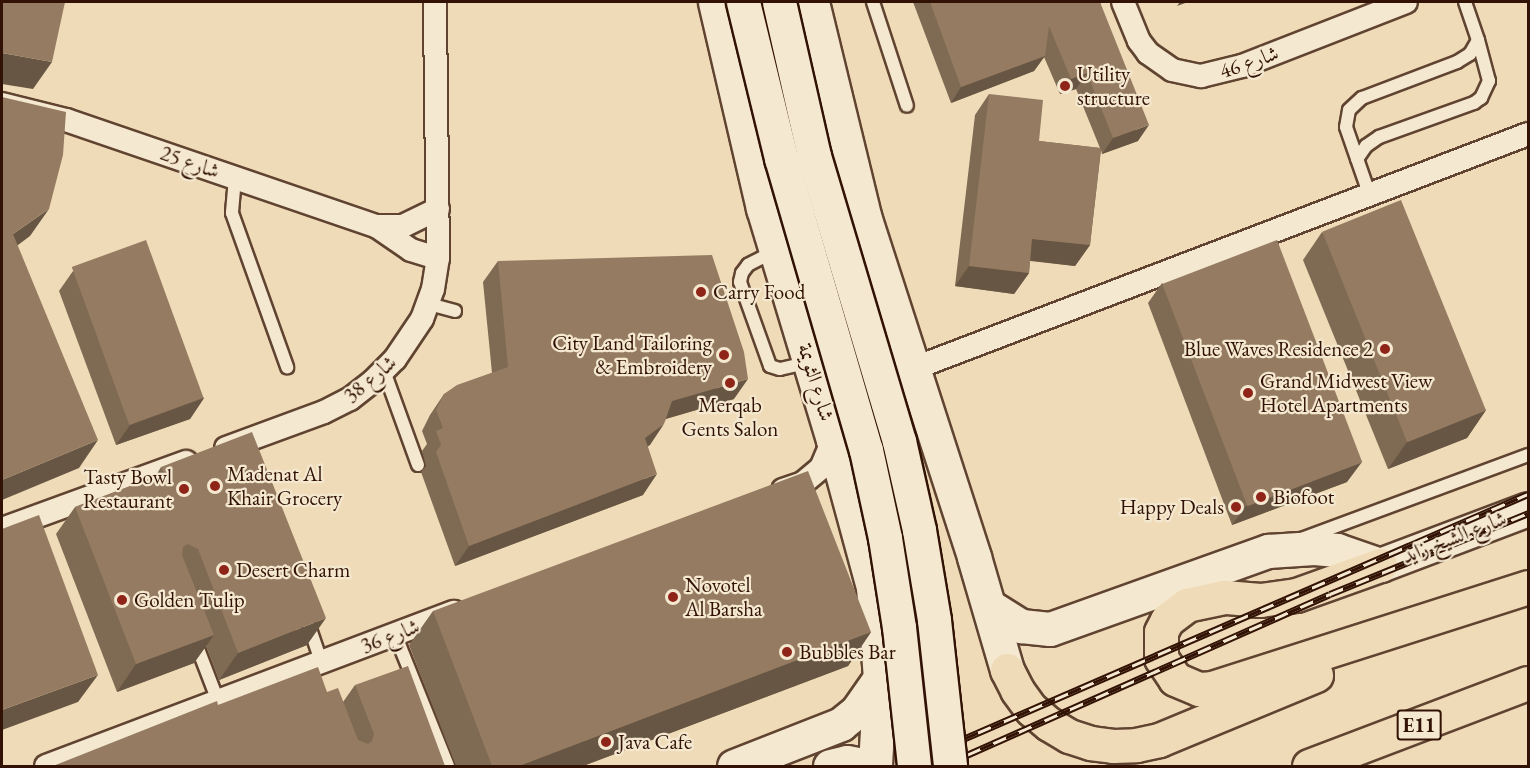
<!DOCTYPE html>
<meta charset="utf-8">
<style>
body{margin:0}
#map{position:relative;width:1530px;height:768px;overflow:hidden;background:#efdbb7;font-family:"EB Garamond",Amiri,serif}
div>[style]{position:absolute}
.roads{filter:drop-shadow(2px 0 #604431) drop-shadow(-2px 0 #604431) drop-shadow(0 2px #604431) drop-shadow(0 -2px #604431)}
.lane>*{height:12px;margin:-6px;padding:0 6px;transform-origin:6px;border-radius:6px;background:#f5e8d0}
.street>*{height:22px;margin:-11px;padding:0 11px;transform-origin:11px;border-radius:11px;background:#f5e8d0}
.secondary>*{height:33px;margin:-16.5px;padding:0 16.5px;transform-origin:16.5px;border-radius:16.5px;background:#f5e8d0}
.highway>*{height:33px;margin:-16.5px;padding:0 16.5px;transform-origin:16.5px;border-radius:16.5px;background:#efdbb7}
.rail>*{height:7px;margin-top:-3.5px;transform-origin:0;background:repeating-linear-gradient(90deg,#f5e8d0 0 14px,#311204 0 28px);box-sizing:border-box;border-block:2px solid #311204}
.bridges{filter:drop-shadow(2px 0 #311204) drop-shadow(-2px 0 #311204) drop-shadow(0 2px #311204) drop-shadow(0 -2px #311204)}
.secondary-bridge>*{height:33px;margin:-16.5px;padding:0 16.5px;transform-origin:16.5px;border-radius:16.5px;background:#f5e8d0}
.wall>*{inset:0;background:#7f6a53}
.shaded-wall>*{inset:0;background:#685644}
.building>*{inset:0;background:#947b61;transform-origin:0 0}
.dots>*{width:16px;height:16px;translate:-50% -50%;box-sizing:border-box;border:3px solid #f5e8d0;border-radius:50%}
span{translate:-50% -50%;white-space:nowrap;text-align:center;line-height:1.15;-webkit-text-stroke:4.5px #f5e8d0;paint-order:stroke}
.shield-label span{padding:2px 4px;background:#f5e8d0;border:2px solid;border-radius:4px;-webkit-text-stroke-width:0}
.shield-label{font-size:20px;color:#311204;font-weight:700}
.street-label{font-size:21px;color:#311204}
.poi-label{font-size:21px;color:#311204}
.left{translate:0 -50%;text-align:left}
.right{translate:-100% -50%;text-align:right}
.frame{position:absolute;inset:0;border:3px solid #311204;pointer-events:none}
</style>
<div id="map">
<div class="roads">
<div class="lane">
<i style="left:873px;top:2px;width:109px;rotate:71.9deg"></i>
<i style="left:1357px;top:159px;width:16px;rotate:-55deg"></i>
<i style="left:1366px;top:146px;width:16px;rotate:-35deg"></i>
<i style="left:1379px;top:137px;width:101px;rotate:-19.7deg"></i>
<i style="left:1474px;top:103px;width:9px;rotate:-36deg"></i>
<i style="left:1481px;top:98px;width:19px;rotate:-65deg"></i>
<i style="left:1489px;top:81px;width:42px;rotate:-105deg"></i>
<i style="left:235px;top:178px;width:35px;rotate:95deg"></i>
<i style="left:232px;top:213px;width:164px;rotate:70.3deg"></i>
<i style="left:1370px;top:196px;width:73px;rotate:-109.2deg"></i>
<i style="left:1346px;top:127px;width:17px;rotate:-80deg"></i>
<i style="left:1349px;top:110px;width:18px;rotate:-43deg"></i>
<i style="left:1362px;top:98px;width:102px;rotate:-20.8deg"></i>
<i style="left:1457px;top:62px;width:15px;rotate:-32deg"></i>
<i style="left:1470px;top:54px;width:16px;rotate:-60deg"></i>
<i style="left:1478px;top:40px;width:40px;rotate:-108.9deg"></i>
<i style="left:775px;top:251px;width:30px;rotate:153deg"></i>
<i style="left:748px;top:265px;width:10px;rotate:127deg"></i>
<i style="left:742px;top:273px;width:9px;rotate:103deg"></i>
<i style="left:740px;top:282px;width:89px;rotate:70.3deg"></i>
<i style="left:770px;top:366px;width:10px;rotate:17deg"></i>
<i style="left:780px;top:369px;width:31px;rotate:-13deg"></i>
<i style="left:429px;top:304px;width:27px;rotate:15deg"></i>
<i style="left:384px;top:371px;width:100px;rotate:70.1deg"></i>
<i style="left:1304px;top:538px;width:239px;rotate:-20.3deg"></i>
<i style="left:308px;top:623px;width:40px;rotate:71.1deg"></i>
<i style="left:395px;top:634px;width:142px;rotate:68.1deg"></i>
<i style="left:195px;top:641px;width:64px;rotate:69deg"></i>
</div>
<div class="street">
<i style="left:1123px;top:2px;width:42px;rotate:67.7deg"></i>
<i style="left:1139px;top:41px;width:15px;rotate:53deg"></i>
<i style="left:1148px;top:53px;width:29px;rotate:35deg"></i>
<i style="left:1172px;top:70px;width:30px;rotate:12deg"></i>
<i style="left:1201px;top:76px;width:42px;rotate:-13.7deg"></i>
<i style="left:1242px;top:66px;width:176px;rotate:-21.3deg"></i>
<i style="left:2px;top:104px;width:66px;rotate:14deg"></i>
<i style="left:66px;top:120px;width:328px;rotate:18.9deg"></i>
<i style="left:376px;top:226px;width:27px"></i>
<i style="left:403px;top:226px;width:39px;rotate:-26deg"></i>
<i style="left:376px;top:226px;width:42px;rotate:34.4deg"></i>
<i style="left:411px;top:250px;width:28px;rotate:17deg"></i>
<i style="left:915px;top:368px;width:656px;rotate:-20.89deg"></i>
<i style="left:226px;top:448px;width:104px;rotate:-20.2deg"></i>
<i style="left:324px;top:412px;width:29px;rotate:-27deg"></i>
<i style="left:350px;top:399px;width:29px;rotate:-38deg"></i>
<i style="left:373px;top:381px;width:31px;rotate:-45deg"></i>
<i style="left:395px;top:359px;width:48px;rotate:-56deg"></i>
<i style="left:422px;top:319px;width:32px;rotate:-70deg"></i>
<i style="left:433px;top:289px;width:31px;rotate:-81deg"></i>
<i style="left:438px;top:258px;width:256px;rotate:-90.7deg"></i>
<i style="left:783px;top:490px;width:21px;rotate:-19deg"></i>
<i style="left:803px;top:483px;width:23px;rotate:-40deg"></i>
<i style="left:821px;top:468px;width:30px;rotate:-67deg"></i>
<i style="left:2px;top:529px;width:196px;rotate:-20deg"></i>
<i style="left:46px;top:766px;width:436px;rotate:-20.7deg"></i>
</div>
<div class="secondary">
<i style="left:715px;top:2px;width:212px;rotate:76.9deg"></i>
<i style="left:763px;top:208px;width:242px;rotate:73.2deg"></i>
<i style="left:833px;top:440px;width:152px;rotate:74.8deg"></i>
<i style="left:873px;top:587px;width:91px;rotate:85.6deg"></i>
<i style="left:880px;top:678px;width:88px;rotate:93.3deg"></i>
<i style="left:812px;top:2px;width:223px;rotate:76.3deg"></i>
<i style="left:865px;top:219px;width:355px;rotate:72.1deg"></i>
<i style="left:974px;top:557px;width:118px;rotate:73.7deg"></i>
<i style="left:989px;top:606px;width:38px;rotate:32deg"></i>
<i style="left:1021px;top:626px;width:29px;rotate:6deg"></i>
<i style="left:1050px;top:629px;width:232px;rotate:-19.7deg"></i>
<i style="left:1268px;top:551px;width:46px;rotate:-3.7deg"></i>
<i style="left:1314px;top:548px;width:23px;rotate:5deg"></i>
<i style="left:1337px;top:550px;width:46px;rotate:19.2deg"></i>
<i style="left:1380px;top:565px;width:158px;rotate:-20.7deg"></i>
<i style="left:734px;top:766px;width:115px;rotate:-21.4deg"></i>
<i style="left:841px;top:724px;width:21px;rotate:-39deg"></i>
<i style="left:857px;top:711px;width:40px;rotate:-55.1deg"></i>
<i style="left:830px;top:766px;width:17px;rotate:-13deg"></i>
<i style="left:847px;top:762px;width:21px;rotate:11deg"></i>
</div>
<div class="highway">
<i style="left:1380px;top:565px;width:89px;rotate:160.3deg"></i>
<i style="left:1296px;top:595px;width:36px;rotate:172deg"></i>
<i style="left:1260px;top:600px;width:36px;rotate:-175deg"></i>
<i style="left:1224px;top:597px;width:38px;rotate:168deg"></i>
<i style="left:1187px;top:605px;width:25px;rotate:143deg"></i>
<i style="left:1167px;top:620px;width:13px;rotate:117deg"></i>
<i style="left:1161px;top:632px;width:26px;rotate:90deg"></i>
<i style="left:1161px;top:658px;width:25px;rotate:56deg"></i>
<i style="left:1175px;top:679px;width:26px;rotate:23deg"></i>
<i style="left:1199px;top:689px;width:13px;rotate:-4deg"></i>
<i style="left:1212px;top:688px;width:332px;rotate:-17.7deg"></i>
<i style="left:1007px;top:670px;width:22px;rotate:63deg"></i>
<i style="left:1017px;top:690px;width:24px;rotate:54deg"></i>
<i style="left:1031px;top:709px;width:23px;rotate:40deg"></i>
<i style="left:1049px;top:724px;width:23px;rotate:31deg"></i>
<i style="left:1069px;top:736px;width:22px;rotate:18deg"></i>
<i style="left:1090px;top:743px;width:23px;rotate:7deg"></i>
<i style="left:1113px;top:746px;width:23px;rotate:-2deg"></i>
<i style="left:1136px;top:745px;width:24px;rotate:-12deg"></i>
<i style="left:1159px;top:740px;width:170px;rotate:-22.5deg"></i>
<i style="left:1309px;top:766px;width:234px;rotate:-20.8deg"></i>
</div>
</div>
<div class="rail">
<i style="left:901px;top:766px;width:683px;rotate:-23.45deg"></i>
<i style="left:942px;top:766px;width:424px;rotate:-23.9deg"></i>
<i style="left:1330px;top:594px;width:214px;rotate:-22.2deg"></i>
</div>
<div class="bridges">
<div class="secondary-bridge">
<i style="left:743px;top:2px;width:161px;rotate:76.3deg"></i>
<i style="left:781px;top:158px;width:304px;rotate:73.8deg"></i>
<i style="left:866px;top:450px;width:90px;rotate:77.8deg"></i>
<i style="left:885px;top:538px;width:90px;rotate:81.1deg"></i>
<i style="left:899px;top:627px;width:140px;rotate:83.8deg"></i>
<i style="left:779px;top:2px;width:158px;rotate:77.2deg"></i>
<i style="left:814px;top:156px;width:297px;rotate:73.4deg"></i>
<i style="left:899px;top:441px;width:91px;rotate:77.3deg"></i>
<i style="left:919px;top:530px;width:91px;rotate:80.5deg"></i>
<i style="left:934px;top:620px;width:147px;rotate:83.7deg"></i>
</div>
</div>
<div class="wall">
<i style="clip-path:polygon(913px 2px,1100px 2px,1138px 141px,1102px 154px,1101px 150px,1090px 245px,1075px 266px,1030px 261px,1029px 273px,1014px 294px,955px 286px,975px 115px,989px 94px,1039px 141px,1100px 148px,1076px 89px,1060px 94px,1044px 57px,1034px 71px,951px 103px)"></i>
<i style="clip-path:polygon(1322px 232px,1486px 410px,1467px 438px,1388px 469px,1303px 260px)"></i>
<i style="clip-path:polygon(498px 261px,734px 399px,666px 419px,648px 446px,643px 495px,455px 566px,421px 472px,426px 466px,422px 451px,427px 444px,422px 431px,430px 415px,444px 394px,492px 373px,483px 282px)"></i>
<i style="clip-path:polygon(73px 271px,204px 398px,190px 419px,116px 445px,59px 291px)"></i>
<i style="clip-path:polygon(1162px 283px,1347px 482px,1232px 525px,1148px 303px)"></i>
<i style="clip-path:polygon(161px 467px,307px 645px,219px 680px,206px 646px,194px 663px,117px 692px,56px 534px,75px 507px,155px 477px)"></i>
<i style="clip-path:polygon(433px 611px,871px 632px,848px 666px,583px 766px,456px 766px,409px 645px)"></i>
<i style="clip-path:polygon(355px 685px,445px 766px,218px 705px,327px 692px,343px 702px)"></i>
</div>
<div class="shaded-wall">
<i style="clip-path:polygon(1180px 2px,1188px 2px,1177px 6px)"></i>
<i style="clip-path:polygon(2px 53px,52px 62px,33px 89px,2px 84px)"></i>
<i style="clip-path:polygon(1045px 56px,1034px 71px,951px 103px,961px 87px)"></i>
<i style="clip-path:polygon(1087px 73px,1076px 89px,1060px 94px,1071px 79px)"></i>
<i style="clip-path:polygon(1149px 125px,1138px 141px,1102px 154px,1113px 138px)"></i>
<i style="clip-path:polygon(49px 209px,30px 236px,2px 257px,13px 234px)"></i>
<i style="clip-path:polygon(1032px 239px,1090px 245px,1075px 266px,1018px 259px)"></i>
<i style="clip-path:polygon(969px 266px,1029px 273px,1014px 294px,955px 286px)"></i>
<i style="clip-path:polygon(748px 379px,734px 399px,658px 421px,672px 401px)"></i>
<i style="clip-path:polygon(204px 398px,190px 419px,116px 445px,130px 425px)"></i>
<i style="clip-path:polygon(1486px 410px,1467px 438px,1388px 469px,1407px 442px)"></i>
<i style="clip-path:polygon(664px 424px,650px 445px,631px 458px,645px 438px)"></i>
<i style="clip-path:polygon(98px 440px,79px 468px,2px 500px,2px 480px)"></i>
<i style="clip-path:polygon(1362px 462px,1347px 482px,1232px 525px,1247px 505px)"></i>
<i style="clip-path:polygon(657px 474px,643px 495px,455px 566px,469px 546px)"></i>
<i style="clip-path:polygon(326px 618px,307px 645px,219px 680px,238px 653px)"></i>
<i style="clip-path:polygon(871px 632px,848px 666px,583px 766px,519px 766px)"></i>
<i style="clip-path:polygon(214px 635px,194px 663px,117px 692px,136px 664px)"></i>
<i style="clip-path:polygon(98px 675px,78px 702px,2px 730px,2px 710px)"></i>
</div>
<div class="building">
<i style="clip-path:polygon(2px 2px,65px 2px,52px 62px,2px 53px)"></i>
<i style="clip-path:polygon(930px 2px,1100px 2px,1149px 125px,1113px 138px,1087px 73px,1071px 79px,1049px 26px,1045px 56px,961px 87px)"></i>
<i style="clip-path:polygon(989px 94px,1043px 100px,1039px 141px,1101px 148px,1090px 245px,1032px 239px,1029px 273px,969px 266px)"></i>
<i style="clip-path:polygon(2px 97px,66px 112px,63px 155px,49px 209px,13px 234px,98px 440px,2px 480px)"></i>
<i style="left:1401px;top:200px;width:227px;height:85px;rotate:68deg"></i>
<i style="left:146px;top:240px;width:168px;height:79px;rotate:70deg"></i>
<i style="left:1277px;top:240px;width:238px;height:123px;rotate:69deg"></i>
<i style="clip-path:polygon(712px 255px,744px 352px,748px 379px,672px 401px,664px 424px,645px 438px,657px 474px,469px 546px,436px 452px,441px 445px,436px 431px,443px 428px,436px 410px,444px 394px,457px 385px,508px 367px,498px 261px)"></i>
<i style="clip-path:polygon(252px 432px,326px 618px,238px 653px,198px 549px,188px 544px,183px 547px,182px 555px,214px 635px,136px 664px,75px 507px,164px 473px,161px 467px)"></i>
<i style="clip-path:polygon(808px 471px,871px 632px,519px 766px,492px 766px,433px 611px)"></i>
<i style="clip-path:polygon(39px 515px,98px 675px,2px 710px,2px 529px)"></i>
<i style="clip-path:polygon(408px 666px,445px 766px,53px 766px,217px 701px,218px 705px,318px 667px,327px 692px,338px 688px,358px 740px,368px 744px,372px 741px,374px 734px,355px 685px)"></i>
</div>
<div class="dots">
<i style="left:1065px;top:86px;background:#8f2418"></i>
<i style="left:701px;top:292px;background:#8f2418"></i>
<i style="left:1385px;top:349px;background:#8f2418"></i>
<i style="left:724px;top:355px;background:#8f2418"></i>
<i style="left:730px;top:383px;background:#8f2418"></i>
<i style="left:1248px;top:393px;background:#8f2418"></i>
<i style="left:215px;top:486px;background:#8f2418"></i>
<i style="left:184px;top:489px;background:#8f2418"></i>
<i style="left:1261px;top:497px;background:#8f2418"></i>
<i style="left:1236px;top:507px;background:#8f2418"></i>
<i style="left:224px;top:570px;background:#8f2418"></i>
<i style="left:673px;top:597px;background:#8f2418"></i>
<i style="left:122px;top:600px;background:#8f2418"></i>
<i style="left:787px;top:652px;background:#8f2418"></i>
<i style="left:606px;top:742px;background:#8f2418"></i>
</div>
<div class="shield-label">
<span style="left:1419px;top:725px">E11</span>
</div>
<div class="street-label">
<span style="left:1249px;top:62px;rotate:-19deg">شارع 46</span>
<span style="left:190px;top:162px;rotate:19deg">شارع 25</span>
<span style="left:370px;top:379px;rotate:-40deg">شارع 38</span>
<span style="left:816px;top:382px;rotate:73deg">شارع الثويمة</span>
<span style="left:1454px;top:537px;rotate:-21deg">شارع الشيخ زايد</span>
<span style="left:390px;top:636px;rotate:-21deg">شارع 36</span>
</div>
<div class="poi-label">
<span class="left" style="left:1077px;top:86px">Utility<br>structure</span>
<span class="left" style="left:713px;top:292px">Carry Food</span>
<span class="right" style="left:712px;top:355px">City Land Tailoring<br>&amp; Embroidery</span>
<span class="right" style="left:1373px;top:349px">Blue Waves Residence 2</span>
<span class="left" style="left:1260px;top:393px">Grand Midwest View<br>Hotel Apartments</span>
<span style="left:730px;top:417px">Merqab<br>Gents Salon</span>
<span class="left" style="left:227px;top:486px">Madenat Al<br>Khair Grocery</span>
<span class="right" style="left:172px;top:489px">Tasty Bowl<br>Restaurant</span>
<span class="left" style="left:1273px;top:497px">Biofoot</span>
<span class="right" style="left:1224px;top:507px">Happy Deals</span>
<span class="left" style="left:236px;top:570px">Desert Charm</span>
<span class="left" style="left:685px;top:597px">Novotel<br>Al Barsha</span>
<span class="left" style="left:134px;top:600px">Golden Tulip</span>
<span class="left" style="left:799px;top:652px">Bubbles Bar</span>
<span class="left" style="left:618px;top:742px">Java Cafe</span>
</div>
<div class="frame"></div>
</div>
